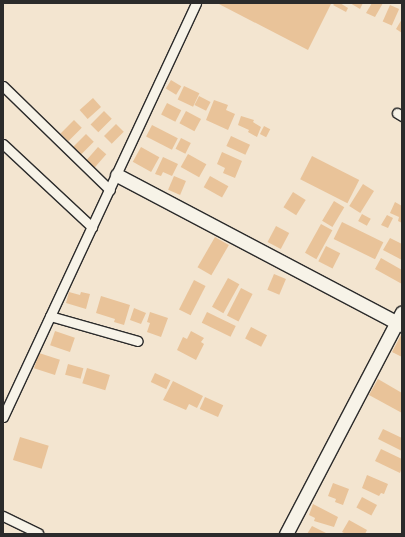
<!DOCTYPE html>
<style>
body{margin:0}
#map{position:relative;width:405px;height:537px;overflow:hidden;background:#f3e5d0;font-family:"Shantell Sans",sans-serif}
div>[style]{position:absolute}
.building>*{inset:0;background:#e9c399;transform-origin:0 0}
.roads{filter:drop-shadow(1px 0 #2b2b2b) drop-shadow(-1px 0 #2b2b2b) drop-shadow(0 1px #2b2b2b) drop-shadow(0 -1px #2b2b2b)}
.street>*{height:9px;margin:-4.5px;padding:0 4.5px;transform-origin:4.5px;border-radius:4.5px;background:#f7f3e8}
.secondary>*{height:13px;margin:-6.5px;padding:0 6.5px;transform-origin:6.5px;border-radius:6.5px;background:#f7f3e8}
span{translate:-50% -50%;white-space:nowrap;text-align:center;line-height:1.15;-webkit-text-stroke:4px #f7f3e8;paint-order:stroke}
.frame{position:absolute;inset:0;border:4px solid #2b2b2b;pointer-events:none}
</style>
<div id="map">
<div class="building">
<i style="clip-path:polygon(217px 3px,329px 3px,331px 4px,308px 50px)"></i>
<i style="clip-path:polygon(335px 3px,340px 3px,348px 8px,346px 12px,333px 5px)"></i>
<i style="clip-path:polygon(350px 3px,363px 3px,360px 9px)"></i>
<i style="clip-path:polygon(372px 3px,383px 3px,375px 17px,366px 13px)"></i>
<i style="left:390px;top:5px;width:10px;height:18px;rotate:24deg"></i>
<i style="clip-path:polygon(402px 19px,402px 33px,396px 29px)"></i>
<i style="left:171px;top:80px;width:12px;height:10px;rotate:31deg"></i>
<i style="left:184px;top:86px;width:17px;height:15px;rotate:25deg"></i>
<i style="left:199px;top:96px;width:13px;height:10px;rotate:27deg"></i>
<i style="left:93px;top:98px;width:12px;height:18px;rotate:48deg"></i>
<i style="clip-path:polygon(214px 100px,228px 105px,226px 110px,235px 114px,228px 130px,206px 120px)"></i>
<i style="left:167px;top:103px;width:16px;height:13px;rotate:27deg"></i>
<i style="left:104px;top:111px;width:11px;height:19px;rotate:45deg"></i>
<i style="left:186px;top:111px;width:17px;height:14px;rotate:28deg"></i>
<i style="clip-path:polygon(241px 116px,254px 120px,253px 122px,261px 127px,257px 137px,248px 132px,249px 130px,238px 125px)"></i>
<i style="left:74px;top:120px;width:11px;height:19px;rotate:45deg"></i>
<i style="left:116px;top:124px;width:11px;height:17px;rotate:45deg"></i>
<i style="left:152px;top:125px;width:29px;height:13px;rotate:27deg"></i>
<i style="left:264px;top:126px;width:7px;height:9px;rotate:27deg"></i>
<i style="left:86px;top:134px;width:11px;height:18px;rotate:45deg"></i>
<i style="left:231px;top:136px;width:21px;height:11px;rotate:25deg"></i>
<i style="left:181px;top:138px;width:11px;height:12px;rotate:27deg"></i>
<i style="left:98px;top:147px;width:11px;height:18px;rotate:41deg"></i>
<i style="left:141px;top:147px;width:21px;height:17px;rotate:29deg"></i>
<i style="clip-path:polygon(222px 152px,242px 161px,235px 178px,223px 173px,225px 168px,217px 164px)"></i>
<i style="left:188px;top:154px;width:21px;height:15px;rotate:29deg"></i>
<i style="left:312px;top:156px;width:53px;height:26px;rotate:27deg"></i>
<i style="clip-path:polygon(163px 157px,178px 164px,172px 176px,163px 172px,161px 176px,155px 174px)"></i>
<i style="left:174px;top:176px;width:13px;height:15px;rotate:23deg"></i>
<i style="left:210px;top:176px;width:21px;height:13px;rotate:29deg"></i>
<i style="left:363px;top:184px;width:13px;height:26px;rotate:32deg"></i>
<i style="left:293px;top:192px;width:15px;height:18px;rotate:32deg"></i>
<i style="left:334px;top:201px;width:12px;height:23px;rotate:31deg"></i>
<i style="clip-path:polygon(395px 202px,402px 206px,402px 223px,398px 221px,399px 217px,390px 213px)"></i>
<i style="left:362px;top:214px;width:10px;height:8px;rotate:29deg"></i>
<i style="clip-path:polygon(387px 215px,393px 218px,388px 228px,381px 225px)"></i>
<i style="left:342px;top:222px;width:46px;height:19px;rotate:26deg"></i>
<i style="left:321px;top:224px;width:13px;height:33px;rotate:29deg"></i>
<i style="left:276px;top:226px;width:15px;height:18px;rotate:28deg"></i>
<i style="left:215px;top:237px;width:16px;height:35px;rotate:30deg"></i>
<i style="clip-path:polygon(390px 238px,402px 244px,402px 260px,383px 250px)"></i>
<i style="left:326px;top:246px;width:16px;height:17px;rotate:27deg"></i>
<i style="clip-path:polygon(381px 258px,402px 270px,402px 284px,375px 269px)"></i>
<i style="left:274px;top:274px;width:13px;height:17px;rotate:23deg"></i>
<i style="left:228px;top:278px;width:13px;height:33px;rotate:29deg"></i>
<i style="left:194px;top:280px;width:13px;height:33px;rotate:27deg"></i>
<i style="left:241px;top:288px;width:13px;height:31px;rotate:27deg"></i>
<i style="clip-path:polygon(69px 292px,80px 295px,81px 292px,90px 294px,86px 309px,66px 303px)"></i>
<i style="clip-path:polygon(101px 296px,130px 305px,124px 325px,114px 322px,115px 319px,96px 313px)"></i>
<i style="clip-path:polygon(134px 308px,146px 313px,141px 324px,130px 320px)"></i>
<i style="clip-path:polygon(150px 312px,168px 318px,161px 337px,147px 332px,150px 323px,147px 322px)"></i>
<i style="left:207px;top:312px;width:32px;height:12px;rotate:26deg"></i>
<i style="left:251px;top:327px;width:18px;height:13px;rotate:27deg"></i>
<i style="left:55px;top:331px;width:21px;height:15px;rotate:19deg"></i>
<i style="clip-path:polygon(191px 331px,204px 338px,201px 342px,204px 344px,196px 360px,177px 350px,183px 337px,187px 339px)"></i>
<i style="clip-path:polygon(401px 335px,402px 336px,402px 357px,392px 352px)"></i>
<i style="left:39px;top:353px;width:22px;height:16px;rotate:18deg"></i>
<i style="left:68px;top:364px;width:16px;height:11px;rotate:15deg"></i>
<i style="left:87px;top:368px;width:24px;height:16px;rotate:17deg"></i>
<i style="left:155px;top:373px;width:17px;height:10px;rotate:25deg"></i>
<i style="clip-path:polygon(378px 379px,402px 393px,402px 413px,369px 395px)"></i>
<i style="clip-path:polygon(173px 381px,203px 396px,197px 408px,189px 404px,186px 410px,163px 400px)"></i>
<i style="left:205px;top:397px;width:20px;height:13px;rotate:24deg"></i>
<i style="clip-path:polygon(383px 429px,402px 438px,402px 451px,378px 439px)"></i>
<i style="left:20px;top:437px;width:30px;height:24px;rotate:17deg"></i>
<i style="clip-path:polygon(381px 449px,402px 459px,402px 468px,400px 473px,375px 461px)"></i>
<i style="clip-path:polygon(367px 475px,388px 484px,384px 494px,381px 493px,379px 496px,362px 488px)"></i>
<i style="clip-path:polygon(333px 483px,349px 489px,343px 505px,335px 502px,336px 499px,328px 496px)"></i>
<i style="left:362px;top:497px;width:17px;height:12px;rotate:28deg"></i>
<i style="clip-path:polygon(313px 504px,338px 517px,334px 527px,314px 521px,315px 518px,309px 515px)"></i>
<i style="clip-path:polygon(349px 520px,367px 530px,365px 534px,346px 534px,342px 532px)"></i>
<i style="clip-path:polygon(312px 526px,328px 534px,307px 534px)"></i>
</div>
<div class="roads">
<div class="street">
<i style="left:3px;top:86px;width:149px;rotate:44.2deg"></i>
<i style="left:397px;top:113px;width:6px;rotate:31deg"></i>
<i style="left:3px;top:144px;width:122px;rotate:43deg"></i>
<i style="left:50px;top:316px;width:91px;rotate:15.9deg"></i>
<i style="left:3px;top:417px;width:457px;rotate:-65deg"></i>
<i style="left:3px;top:516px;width:39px;rotate:26deg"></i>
</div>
<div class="secondary">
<i style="left:117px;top:175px;width:322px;rotate:27.8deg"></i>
<i style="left:286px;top:534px;width:250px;rotate:-62.4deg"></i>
</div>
</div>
<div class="frame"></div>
</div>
